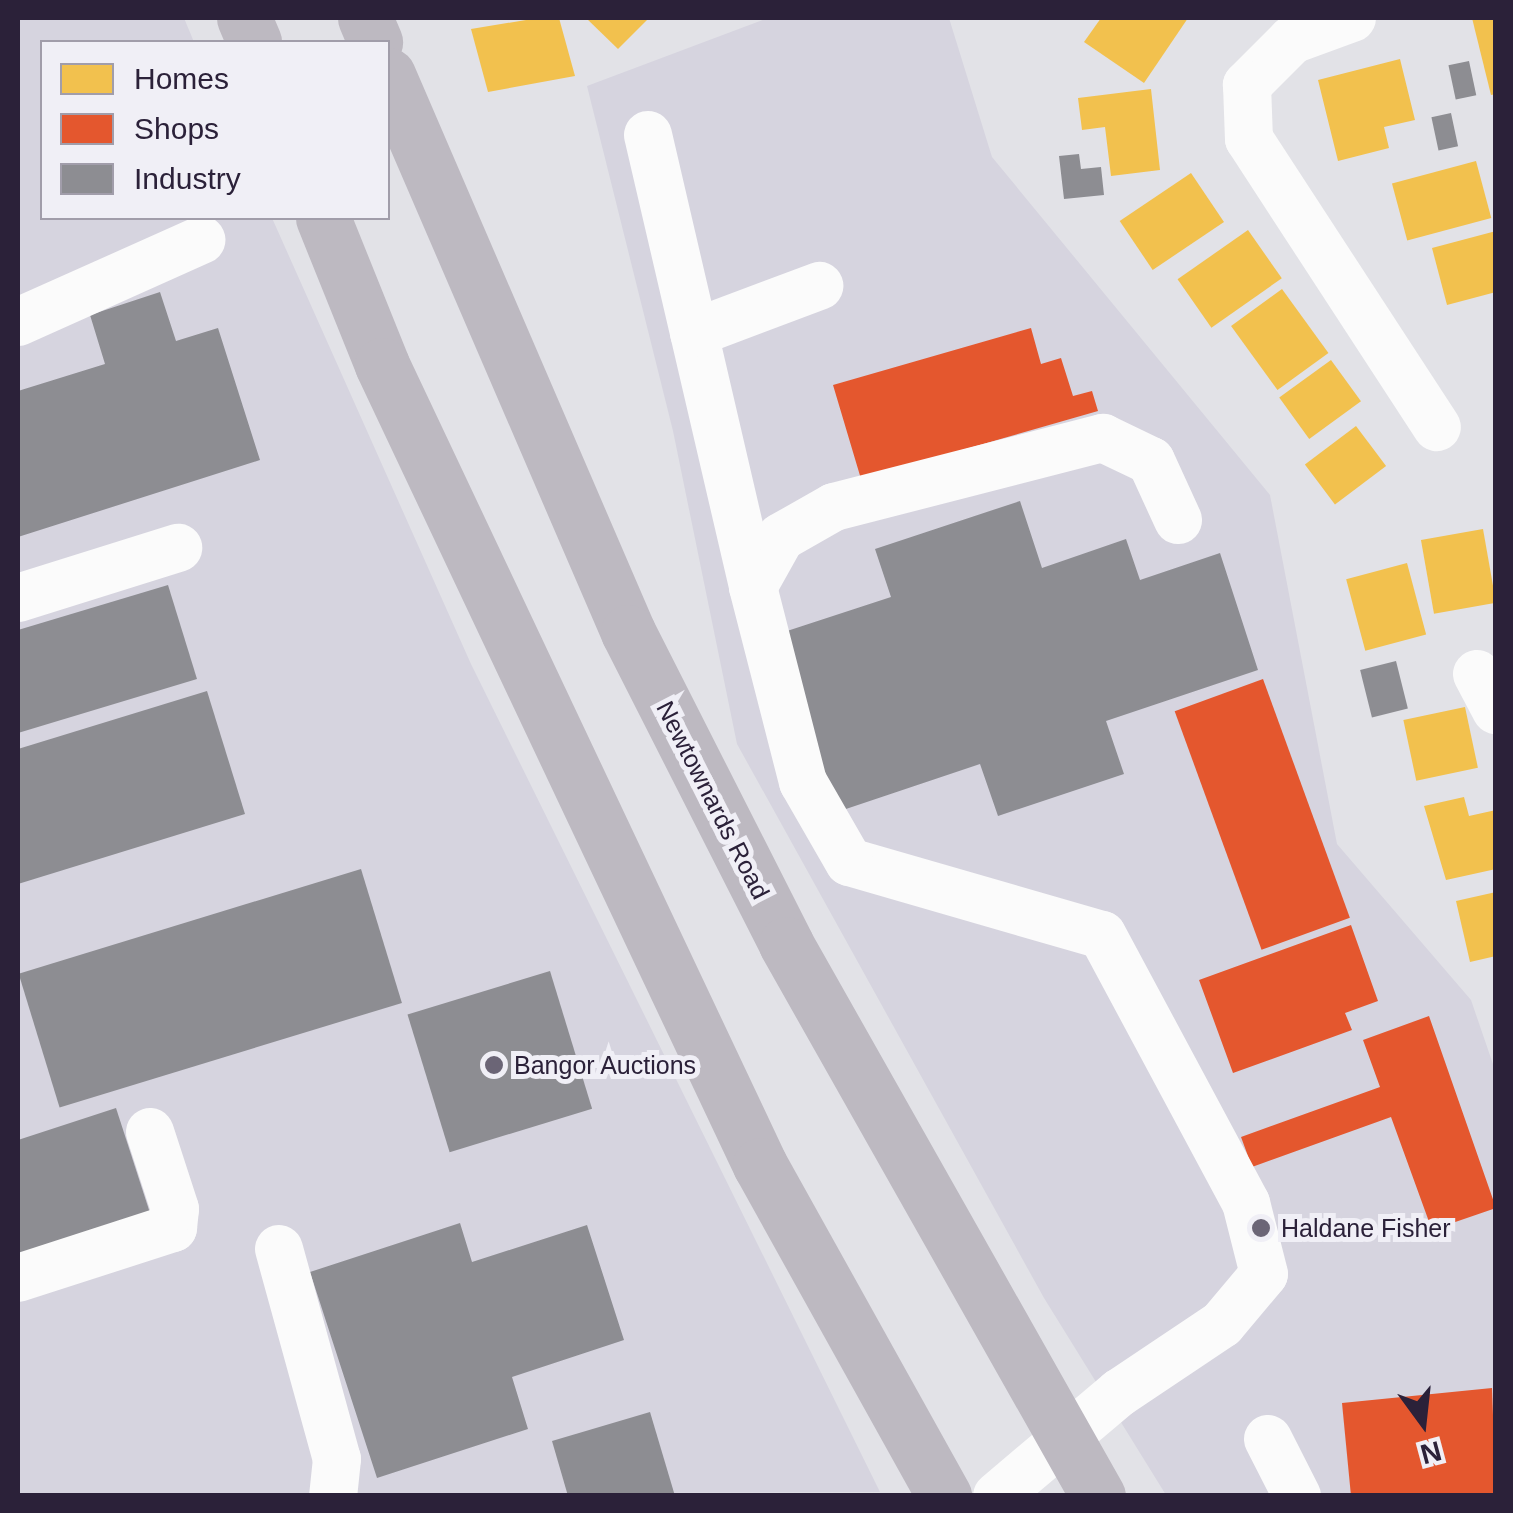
<!DOCTYPE html>
<style>
body{margin:0}
#map{position:relative;width:1513px;height:1513px;overflow:hidden;background:#e2e2e7;font-family:Arial,sans-serif}
div>[style]{position:absolute}
.built>*{inset:0;background:#d6d4df}
.homes>*{inset:0;background:#f2c14e;transform-origin:0 0}
.shops>*{inset:0;background:#e4572e;transform-origin:0 0}
.industry>*{inset:0;background:#8d8d92;transform-origin:0 0}
.minor>*{height:48px;margin:-24px;padding:0 24px;transform-origin:24px;border-radius:24px;background:#fbfbfb}
.highway>*{height:55px;margin:-27.5px;padding:0 27.5px;transform-origin:27.5px;border-radius:27.5px;background:#bdb9c1}
.dots>*{width:28px;height:28px;translate:-50% -50%;box-sizing:border-box;border:5px solid #f0eff6;border-radius:50%}
span{translate:-50% -50%;white-space:nowrap;text-align:center;line-height:1.15;-webkit-text-stroke:10px #f0eff6;paint-order:stroke}
.street-label{font-size:25px;color:#2b2139}
.poi-label{font-size:25px;color:#2b2139}
.left{translate:0 -50%;text-align:left}
.frame{position:absolute;inset:0;border:20px solid #2b2139;pointer-events:none}
.legend{position:absolute;left:40px;top:40px;width:350px;height:180px;box-sizing:border-box;background:#f0eff6;border:2px solid #a19daa;margin:0;padding:12px 18px;list-style:none;font-size:30px;color:#2b2139}
.legend li{display:flex;align-items:center;gap:20px;height:50px}
.legend b{width:50px;border:2px solid #a19daa}
.north{position:absolute;left:1373px;top:1373px;width:100px;height:100px;-webkit-text-stroke:8px #f0eff6;paint-order:stroke;rotate:165deg;font-size:28px;font-weight:700;line-height:40px;text-align:center;color:#2b2139}
.north::after{content:'';display:block;margin:auto;width:35px;height:45px;background:#2b2139;clip-path:polygon(50% 0,100% 100%,50% 72%,0 100%)}
</style>
<div id="map">
<div class="built">
<i style="clip-path:polygon(18px 18px,184px 18px,194px 42px,42px 42px,42px 218px,272px 218px,471px 664px,880px 1492px,18px 1495px)"></i>
<i style="clip-path:polygon(768px 18px,949px 18px,992px 157px,1270px 495px,1337px 844px,1471px 1000px,1495px 1070px,1495px 1495px,1166px 1495px,1044px 1298px,737px 744px,673px 431px,587px 86px)"></i>
</div>
<div class="homes">
<i style="clip-path:polygon(538px 18px,559px 18px,575px 76px,488px 92px,471px 29px)"></i>
<i style="clip-path:polygon(586px 18px,649px 18px,618px 49px)"></i>
<i style="clip-path:polygon(1101px 18px,1188px 18px,1144px 83px,1084px 42px)"></i>
<i style="clip-path:polygon(1472px 18px,1496px 18px,1496px 94px,1491px 95px)"></i>
<i style="clip-path:polygon(1400px 59px,1415px 120px,1384px 127px,1389px 148px,1338px 161px,1318px 80px)"></i>
<i style="clip-path:polygon(1151px 89px,1160px 170px,1111px 176px,1105px 127px,1082px 130px,1078px 98px)"></i>
<i style="left:1476px;top:161px;width:59px;height:87px;rotate:75deg"></i>
<i style="left:1191px;top:173px;width:59px;height:86px;rotate:56deg"></i>
<i style="left:1248px;top:230px;width:59px;height:86px;rotate:55deg"></i>
<i style="clip-path:polygon(1496px 231px,1496px 292px,1447px 305px,1432px 248px)"></i>
<i style="left:1282px;top:289px;width:79px;height:63px;rotate:54deg"></i>
<i style="left:1331px;top:360px;width:51px;height:64px;rotate:54deg"></i>
<i style="left:1356px;top:426px;width:50px;height:64px;rotate:53deg"></i>
<i style="left:1483px;top:529px;width:75px;height:63px;rotate:80deg"></i>
<i style="left:1407px;top:563px;width:74px;height:63px;rotate:75deg"></i>
<i style="left:1465px;top:707px;width:62px;height:63px;rotate:78deg"></i>
<i style="clip-path:polygon(1464px 797px,1469px 816px,1496px 810px,1496px 869px,1446px 880px,1424px 806px)"></i>
<i style="clip-path:polygon(1496px 892px,1496px 956px,1470px 962px,1456px 901px)"></i>
</div>
<div class="shops">
<i style="clip-path:polygon(1031px 328px,1041px 364px,1061px 358px,1073px 396px,1092px 391px,1098px 411px,861px 479px,833px 385px)"></i>
<i style="left:1263px;top:679px;width:254px;height:94px;rotate:70deg"></i>
<i style="clip-path:polygon(1351px 925px,1378px 1001px,1345px 1013px,1352px 1030px,1233px 1073px,1199px 980px)"></i>
<i style="clip-path:polygon(1429px 1016px,1496px 1208px,1432px 1230px,1391px 1117px,1252px 1167px,1241px 1137px,1380px 1087px,1363px 1040px)"></i>
<i style="clip-path:polygon(1492px 1388px,1496px 1496px,1351px 1496px,1342px 1403px)"></i>
</div>
<div class="industry">
<i style="left:1469px;top:61px;width:35px;height:21px;rotate:78deg"></i>
<i style="left:1451px;top:113px;width:34px;height:20px;rotate:78deg"></i>
<i style="clip-path:polygon(1079px 154px,1081px 169px,1101px 167px,1104px 195px,1064px 199px,1059px 156px)"></i>
<i style="clip-path:polygon(160px 292px,176px 341px,218px 328px,260px 460px,18px 537px,18px 391px,105px 364px,90px 315px)"></i>
<i style="clip-path:polygon(1020px 501px,1042px 568px,1126px 539px,1140px 580px,1220px 553px,1258px 670px,1106px 721px,1124px 774px,998px 816px,980px 764px,834px 813px,784px 632px,891px 597px,875px 549px)"></i>
<i style="clip-path:polygon(168px 585px,197px 679px,18px 733px,18px 630px)"></i>
<i style="left:1396px;top:661px;width:49px;height:37px;rotate:76deg"></i>
<i style="clip-path:polygon(207px 691px,245px 814px,18px 884px,18px 749px)"></i>
<i style="left:361px;top:869px;width:140px;height:358px;rotate:73deg"></i>
<i style="left:550px;top:971px;width:144px;height:149px;rotate:73deg"></i>
<i style="clip-path:polygon(116px 1108px,150px 1213px,18px 1256px,18px 1140px)"></i>
<i style="clip-path:polygon(460px 1223px,472px 1262px,587px 1225px,624px 1340px,512px 1377px,528px 1429px,377px 1478px,310px 1272px)"></i>
<i style="clip-path:polygon(650px 1412px,675px 1496px,568px 1496px,552px 1441px)"></i>
</div>
<div class="minor">
<i style="left:1352px;top:18px;width:64px;rotate:159.9deg"></i>
<i style="left:1292px;top:40px;width:64px;rotate:135deg"></i>
<i style="left:1247px;top:85px;width:54px;rotate:87.9deg"></i>
<i style="left:1249px;top:139px;width:344px;rotate:56.9deg"></i>
<i style="left:648px;top:135px;width:464px;rotate:76.9deg"></i>
<i style="left:18px;top:322px;width:201px;rotate:-24.1deg"></i>
<i style="left:694px;top:333px;width:134px;rotate:-20.6deg"></i>
<i style="left:18px;top:598px;width:168px;rotate:-17.4deg"></i>
<i style="left:1477px;top:674px;width:41px;rotate:62.2deg"></i>
<i style="left:279px;top:1249px;width:218px;rotate:74.6deg"></i>
<i style="left:337px;top:1459px;width:37px;rotate:96deg"></i>
<i style="left:18px;top:1278px;width:163px;rotate:-17.9deg"></i>
<i style="left:173px;top:1228px;width:19px;rotate:-84deg"></i>
<i style="left:175px;top:1209px;width:81px;rotate:-108deg"></i>
<i style="left:1268px;top:1439px;width:64px;rotate:63deg"></i>
<i style="left:997px;top:1496px;width:160px;rotate:-40.2deg"></i>
<i style="left:1119px;top:1393px;width:124px;rotate:-33.8deg"></i>
<i style="left:1222px;top:1324px;width:65px;rotate:-50deg"></i>
<i style="left:1264px;top:1274px;width:73px;rotate:-104.2deg"></i>
<i style="left:1246px;top:1203px;width:304px;rotate:-118.2deg"></i>
<i style="left:1102px;top:935px;width:263px;rotate:-163.9deg"></i>
<i style="left:849px;top:862px;width:92px;rotate:-119.9deg"></i>
<i style="left:803px;top:782px;width:201px;rotate:-104.4deg"></i>
<i style="left:753px;top:587px;width:57px;rotate:-60.8deg"></i>
<i style="left:781px;top:537px;width:61px;rotate:-29.5deg"></i>
<i style="left:834px;top:507px;width:278px;rotate:-14.4deg"></i>
<i style="left:1103px;top:438px;width:53px;rotate:25.6deg"></i>
<i style="left:1151px;top:461px;width:65px;rotate:65.4deg"></i>
</div>
<div class="highway">
<i style="left:244px;top:18px;width:26px;rotate:67deg"></i>
<i style="left:365px;top:18px;width:26px;rotate:67deg"></i>
<i style="left:388px;top:75px;width:607px;rotate:66.69deg"></i>
<i style="left:628px;top:632px;width:350px;rotate:63.1deg"></i>
<i style="left:786px;top:944px;width:634px;rotate:60.52deg"></i>
<i style="left:323px;top:218px;width:158px;rotate:68.1deg"></i>
<i style="left:382px;top:365px;width:885px;rotate:64.71deg"></i>
<i style="left:760px;top:1165px;width:379px;rotate:60.9deg"></i>
</div>
<div class="dots">
<i style="left:494px;top:1065px;background:#6b6576"></i>
<i style="left:1261px;top:1228px;background:#6b6576"></i>
</div>
<div class="street-label">
<span style="left:713px;top:800px;rotate:63deg">Newtownards Road</span>
</div>
<div class="poi-label">
<span class="left" style="left:514px;top:1065px">Bangor Auctions</span>
<span class="left" style="left:1281px;top:1228px">Haldane Fisher</span>
</div>
<div class="frame"></div>
<ul class="legend">
<li><b style="height:28px;background:#f2c14e"></b>Homes</li>
<li><b style="height:28px;background:#e4572e"></b>Shops</li>
<li><b style="height:28px;background:#8d8d92"></b>Industry</li>
</ul>
<div class="north">N</div>
</div>
